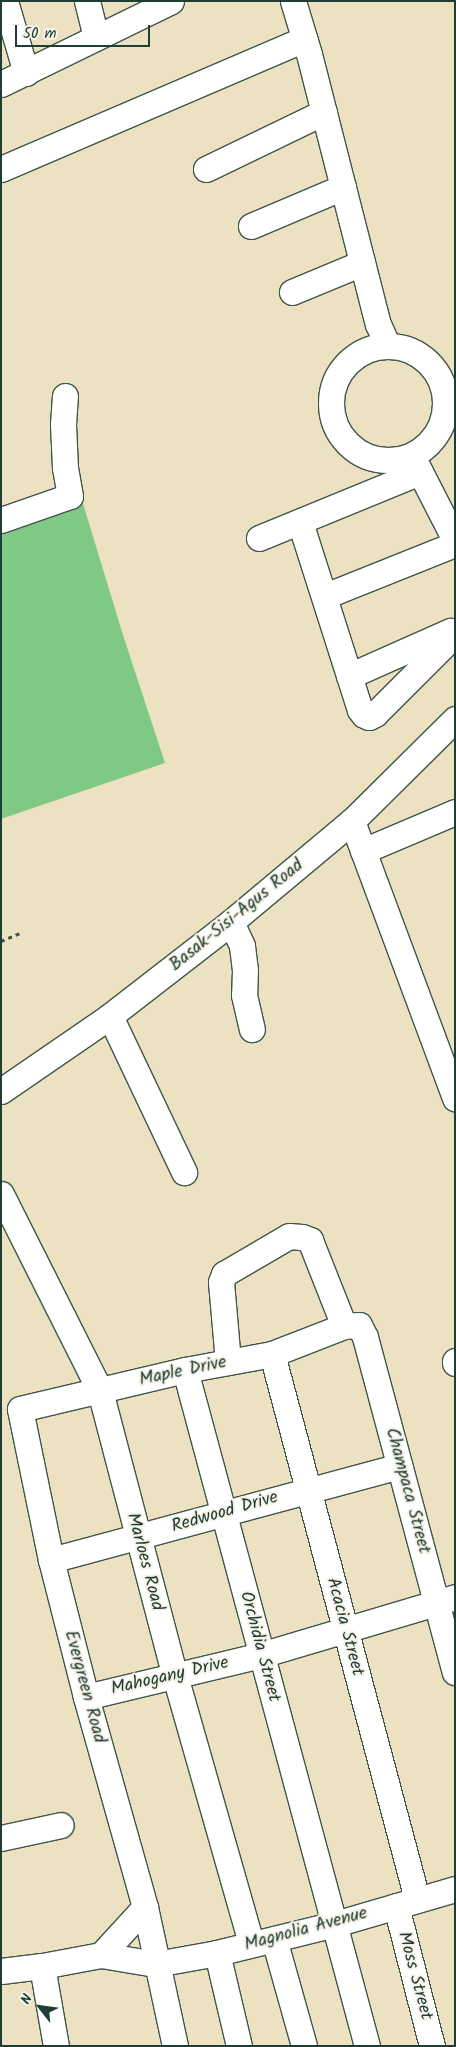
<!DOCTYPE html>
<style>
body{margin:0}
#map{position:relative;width:456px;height:2047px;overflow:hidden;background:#ece2c2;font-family:Kalam,sans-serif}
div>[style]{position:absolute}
.green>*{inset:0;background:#80c985}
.path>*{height:3px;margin-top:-1.5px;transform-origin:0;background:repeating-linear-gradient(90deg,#3e5649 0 4px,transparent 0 8px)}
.roads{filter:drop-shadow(1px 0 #3e5649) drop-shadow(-1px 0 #3e5649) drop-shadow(0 1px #3e5649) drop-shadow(0 -1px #3e5649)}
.minor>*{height:25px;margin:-12.5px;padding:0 12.5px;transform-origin:12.5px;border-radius:12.5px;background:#fff}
.minor>.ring{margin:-12.5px;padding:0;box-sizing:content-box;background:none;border:25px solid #fff;border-radius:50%}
span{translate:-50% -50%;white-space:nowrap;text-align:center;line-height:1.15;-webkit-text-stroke:4px #f7f3e8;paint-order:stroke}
.street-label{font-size:18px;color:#1f3d34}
.frame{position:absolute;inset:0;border:2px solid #1f3d34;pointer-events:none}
.north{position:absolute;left:15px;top:1982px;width:50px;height:50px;-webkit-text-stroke:4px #f7f3e8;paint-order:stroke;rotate:300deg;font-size:14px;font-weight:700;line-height:20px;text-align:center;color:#1f3d34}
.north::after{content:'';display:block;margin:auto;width:18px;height:22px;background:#1f3d34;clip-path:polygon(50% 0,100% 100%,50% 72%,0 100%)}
.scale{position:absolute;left:15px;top:25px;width:135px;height:22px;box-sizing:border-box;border:2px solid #1f3d34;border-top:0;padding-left:6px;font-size:15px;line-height:18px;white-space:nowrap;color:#1f3d34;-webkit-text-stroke:4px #f7f3e8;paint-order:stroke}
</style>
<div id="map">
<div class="green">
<i style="clip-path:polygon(81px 497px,123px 635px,165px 763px,1px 819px,1px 522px)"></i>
</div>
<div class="path">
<i style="left:1px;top:941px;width:21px;rotate:-23deg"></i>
</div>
<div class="roads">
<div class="minor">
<i style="left:5px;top:1px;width:75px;rotate:73.7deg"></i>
<i style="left:87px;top:1px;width:36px;rotate:76deg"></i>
<i style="left:293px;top:1px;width:55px;rotate:73.2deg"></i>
<i style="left:309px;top:54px;width:279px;rotate:75.7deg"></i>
<i style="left:378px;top:324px;width:24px;rotate:66deg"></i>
<i style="left:1px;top:84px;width:189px;rotate:-26deg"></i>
<i style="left:1px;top:169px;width:330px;rotate:-23.2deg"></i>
<i style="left:206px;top:169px;width:131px;rotate:-25.8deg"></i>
<i style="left:251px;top:226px;width:100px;rotate:-23deg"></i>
<i style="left:292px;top:292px;width:76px;rotate:-22.5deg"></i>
<i class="ring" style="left:331px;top:346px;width:89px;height:89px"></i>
<i style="left:413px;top:458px;width:92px;rotate:62.9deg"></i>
<i style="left:1px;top:520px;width:73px;rotate:-19.2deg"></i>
<i style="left:70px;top:496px;width:28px;rotate:-100deg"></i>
<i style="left:65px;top:468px;width:44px;rotate:-92.6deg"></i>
<i style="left:63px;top:424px;width:28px;rotate:-86deg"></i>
<i style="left:300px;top:522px;width:197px;rotate:72.3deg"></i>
<i style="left:360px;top:710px;width:6px;rotate:51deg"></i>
<i style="left:364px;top:715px;width:5px;rotate:22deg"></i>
<i style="left:369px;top:717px;width:7px;rotate:-27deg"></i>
<i style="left:375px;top:714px;width:113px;rotate:-45deg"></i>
<i style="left:259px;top:538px;width:174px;rotate:-22.3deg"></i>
<i style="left:325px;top:596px;width:140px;rotate:-21.8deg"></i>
<i style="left:349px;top:676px;width:111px;rotate:-24deg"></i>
<i style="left:352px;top:821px;width:296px;rotate:69.6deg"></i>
<i style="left:363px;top:851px;width:100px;rotate:-23deg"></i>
<i style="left:231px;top:922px;width:26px;rotate:65deg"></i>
<i style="left:242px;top:946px;width:24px;rotate:83deg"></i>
<i style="left:245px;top:970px;width:25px;rotate:92deg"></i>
<i style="left:244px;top:995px;width:35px;rotate:77deg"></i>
<i style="left:110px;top:1016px;width:173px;rotate:64.6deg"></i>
<i style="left:1px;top:1091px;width:132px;rotate:-34.5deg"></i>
<i style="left:110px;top:1016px;width:153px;rotate:-37.8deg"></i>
<i style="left:231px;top:922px;width:158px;rotate:-39.9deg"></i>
<i style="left:352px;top:821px;width:145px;rotate:-44.7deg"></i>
<i style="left:1px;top:1194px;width:220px;rotate:63.3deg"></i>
<i style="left:100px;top:1391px;width:295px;rotate:75.3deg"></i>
<i style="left:175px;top:1676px;width:278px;rotate:74.1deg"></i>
<i style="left:272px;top:1354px;width:564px;rotate:75.1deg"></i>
<i style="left:455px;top:1361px;width:2px;rotate:90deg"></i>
<i style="left:228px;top:1362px;width:80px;rotate:-95deg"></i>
<i style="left:221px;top:1282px;width:9px;rotate:-69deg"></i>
<i style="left:224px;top:1274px;width:75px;rotate:-30.3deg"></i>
<i style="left:289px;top:1236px;width:13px;rotate:4deg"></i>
<i style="left:302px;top:1237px;width:9px;rotate:21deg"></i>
<i style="left:310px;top:1240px;width:92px;rotate:68.4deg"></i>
<i style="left:185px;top:1370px;width:700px;rotate:74.93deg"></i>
<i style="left:51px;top:1560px;width:361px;rotate:-15.1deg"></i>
<i style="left:86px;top:1697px;width:180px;rotate:-13.5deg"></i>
<i style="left:261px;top:1655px;width:202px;rotate:-16.6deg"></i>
<i style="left:1px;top:1838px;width:61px;rotate:-12.2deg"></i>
<i style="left:396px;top:1906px;width:145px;rotate:75.6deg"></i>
<i style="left:274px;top:1939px;width:111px;rotate:74.3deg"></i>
<i style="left:217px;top:1953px;width:96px;rotate:76.7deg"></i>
<i style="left:101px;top:1955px;width:65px;rotate:-47.5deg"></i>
<i style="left:42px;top:1966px;width:81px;rotate:80.1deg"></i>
<i style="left:1px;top:1971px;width:41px;rotate:-7deg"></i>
<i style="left:42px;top:1966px;width:60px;rotate:-10.6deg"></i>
<i style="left:101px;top:1955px;width:56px;rotate:9.3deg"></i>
<i style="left:156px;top:1964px;width:62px;rotate:-10.2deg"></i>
<i style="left:217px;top:1953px;width:122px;rotate:-13.8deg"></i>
<i style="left:335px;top:1924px;width:125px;rotate:-16.3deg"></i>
<i style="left:175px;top:2046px;width:142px;rotate:-102.2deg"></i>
<i style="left:145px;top:1907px;width:218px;rotate:-105.7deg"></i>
<i style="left:86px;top:1697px;width:141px;rotate:-104.3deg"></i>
<i style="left:51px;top:1560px;width:154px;rotate:-101.6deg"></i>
<i style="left:20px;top:1409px;width:170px;rotate:-13.3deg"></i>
<i style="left:185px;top:1370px;width:88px;rotate:-10.4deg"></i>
<i style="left:272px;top:1354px;width:77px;rotate:-21.3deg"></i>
<i style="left:344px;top:1326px;width:15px;rotate:-4deg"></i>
<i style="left:359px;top:1325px;width:13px;rotate:63deg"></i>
<i style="left:365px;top:1337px;width:347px;rotate:75deg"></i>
</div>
</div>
<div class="street-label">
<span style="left:237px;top:916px;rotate:-39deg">Basak-Sisi-Agus Road</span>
<span style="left:183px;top:1372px;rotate:-12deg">Maple Drive</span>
<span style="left:407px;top:1491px;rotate:75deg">Champaca Street</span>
<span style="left:225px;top:1513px;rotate:-16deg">Redwood Drive</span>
<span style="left:144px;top:1562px;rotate:75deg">Marloes Road</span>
<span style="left:344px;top:1627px;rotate:75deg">Acacia Street</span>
<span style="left:259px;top:1647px;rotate:75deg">Orchidia Street</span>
<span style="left:170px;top:1677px;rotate:-13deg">Mahogany Drive</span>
<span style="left:84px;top:1687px;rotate:75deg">Evergreen Road</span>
<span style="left:306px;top:1930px;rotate:-15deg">Magnolia Avenue</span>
<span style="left:414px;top:1976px;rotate:75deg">Moss Street</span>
</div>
<div class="frame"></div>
<div class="north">N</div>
<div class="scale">50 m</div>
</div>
